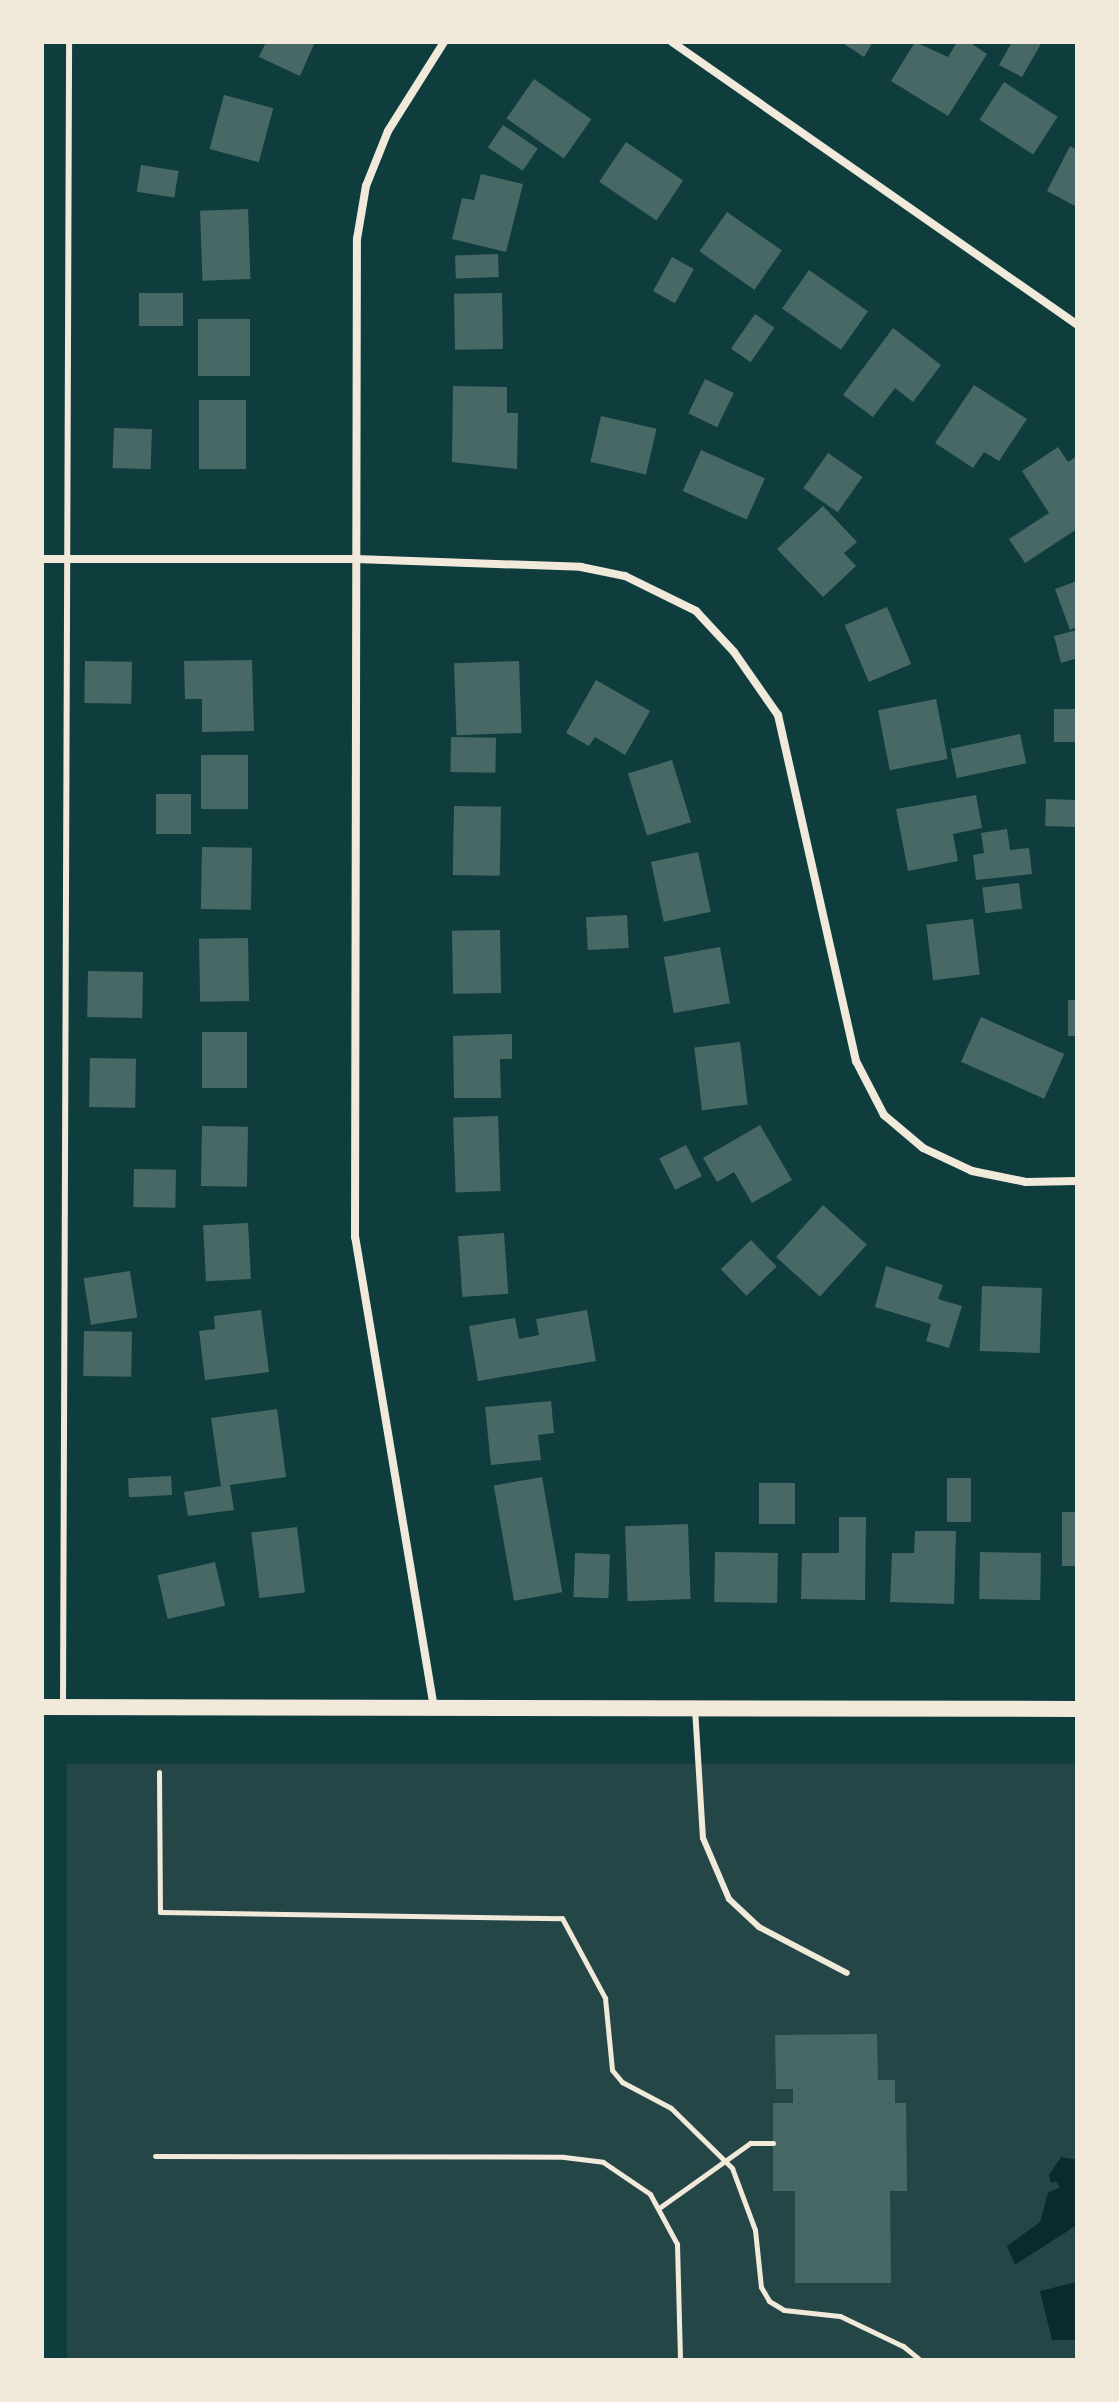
<!DOCTYPE html>
<style>
body{margin:0}
#map{position:relative;width:1119px;height:2402px;overflow:hidden;background:#0f3d3e;font-family:"Roboto Condensed",sans-serif}
div>[style]{position:absolute}
.green>*{inset:0;background:#244646;transform-origin:0 0}
.water>*{inset:0;background:#0a2a2b}
.building>*{inset:0;background:#486865;transform-origin:0 0}
.path>*{height:5px;margin:-2.5px;padding:0 2.5px;transform-origin:2.5px;border-radius:2.5px;background:#f1e9da}
.service>*{height:6px;margin:-3px;padding:0 3px;transform-origin:3px;border-radius:3px;background:#f1e9da}
.minor>*{height:8px;margin:-4px;padding:0 4px;transform-origin:4px;border-radius:4px;background:#f1e9da}
.secondary>*{height:16px;margin:-8px;padding:0 8px;transform-origin:8px;border-radius:8px;background:#f1e9da}
span{translate:-50% -50%;white-space:nowrap;text-align:center;line-height:1.15;-webkit-text-stroke:7px #f1e9da;paint-order:stroke}
.frame{position:absolute;inset:0;border:44px solid #f1e9da;pointer-events:none}
</style>
<div id="map">
<div class="green">
<i style="left:67px;top:1764px;width:1010px;height:596px"></i>
</div>
<div class="water">
<i style="clip-path:polygon(1061px 2157px,1077px 2160px,1077px 2225px,1015px 2265px,1007px 2246px,1040px 2222px,1048px 2193px,1060px 2187px,1056px 2181px,1051px 2183px,1049px 2175px)"></i>
<i style="clip-path:polygon(1077px 2282px,1077px 2340px,1052px 2340px,1040px 2291px)"></i>
</div>
<div class="building">
<i style="clip-path:polygon(266px 42px,315px 42px,300px 76px,259px 57px)"></i>
<i style="clip-path:polygon(841px 42px,873px 42px,864px 57px)"></i>
<i style="clip-path:polygon(915px 42px,948px 57px,957px 42px,969px 42px,987px 54px,948px 116px,891px 81px)"></i>
<i style="clip-path:polygon(1012px 42px,1042px 42px,1022px 77px,999px 65px)"></i>
<i style="left:534px;top:79px;width:70px;height:48px;rotate:35deg"></i>
<i style="left:1004px;top:82px;width:64px;height:45px;rotate:33deg"></i>
<i style="left:224px;top:95px;width:51px;height:56px;rotate:15deg"></i>
<i style="left:503px;top:125px;width:42px;height:27px;rotate:34deg"></i>
<i style="left:626px;top:142px;width:69px;height:48px;rotate:34deg"></i>
<i style="clip-path:polygon(1070px 146px,1077px 150px,1077px 207px,1047px 191px)"></i>
<i style="left:141px;top:165px;width:38px;height:27px;rotate:9deg"></i>
<i style="clip-path:polygon(481px 174px,523px 184px,506px 252px,452px 239px,462px 198px,474px 200px)"></i>
<i style="left:248px;top:209px;width:70px;height:48px;rotate:88deg"></i>
<i style="left:727px;top:212px;width:67px;height:48px;rotate:35deg"></i>
<i style="left:498px;top:254px;width:23px;height:43px;rotate:88deg"></i>
<i style="left:672px;top:257px;width:25px;height:39px;rotate:29deg"></i>
<i style="left:809px;top:270px;width:72px;height:47px;rotate:35deg"></i>
<i style="left:139px;top:293px;width:44px;height:33px"></i>
<i style="left:502px;top:293px;width:56px;height:48px;rotate:89deg"></i>
<i style="left:755px;top:314px;width:24px;height:42px;rotate:35deg"></i>
<i style="left:198px;top:319px;width:52px;height:57px"></i>
<i style="clip-path:polygon(893px 328px,941px 365px,913px 402px,895px 388px,873px 417px,843px 395px)"></i>
<i style="left:705px;top:379px;width:32px;height:38px;rotate:26deg"></i>
<i style="clip-path:polygon(974px 385px,1027px 419px,999px 461px,984px 452px,973px 468px,935px 443px)"></i>
<i style="clip-path:polygon(453px 386px,507px 387px,507px 413px,518px 413px,517px 469px,452px 462px)"></i>
<i style="left:199px;top:400px;width:47px;height:69px"></i>
<i style="left:601px;top:416px;width:57px;height:47px;rotate:13deg"></i>
<i style="left:114px;top:428px;width:38px;height:40px;rotate:2deg"></i>
<i style="clip-path:polygon(1058px 447px,1068px 462px,1077px 456px,1077px 529px,1025px 563px,1009px 539px,1049px 513px,1022px 471px)"></i>
<i style="left:701px;top:450px;width:70px;height:45px;rotate:24deg"></i>
<i style="left:828px;top:453px;width:42px;height:43px;rotate:35deg"></i>
<i style="clip-path:polygon(823px 506px,857px 542px,844px 553px,856px 566px,823px 597px,777px 549px)"></i>
<i style="clip-path:polygon(1077px 581px,1077px 627px,1070px 630px,1055px 589px)"></i>
<i style="left:887px;top:607px;width:62px;height:46px;rotate:67deg"></i>
<i style="clip-path:polygon(1077px 630px,1077px 658px,1061px 663px,1054px 636px)"></i>
<i style="clip-path:polygon(252px 660px,254px 731px,202px 732px,202px 699px,185px 699px,184px 661px)"></i>
<i style="left:85px;top:661px;width:47px;height:42px;rotate:1deg"></i>
<i style="left:519px;top:661px;width:72px;height:65px;rotate:88deg"></i>
<i style="clip-path:polygon(596px 680px,650px 711px,625px 755px,595px 737px,589px 746px,566px 733px)"></i>
<i style="left:936px;top:699px;width:61px;height:59px;rotate:79deg"></i>
<i style="left:1077px;top:709px;width:33px;height:23px;rotate:90deg"></i>
<i style="left:1020px;top:734px;width:30px;height:71px;rotate:78deg"></i>
<i style="left:451px;top:737px;width:45px;height:35px;rotate:1deg"></i>
<i style="left:201px;top:755px;width:47px;height:54px"></i>
<i style="left:672px;top:760px;width:65px;height:46px;rotate:73deg"></i>
<i style="left:191px;top:794px;width:40px;height:35px;rotate:90deg"></i>
<i style="clip-path:polygon(976px 795px,982px 828px,953px 834px,958px 861px,908px 871px,896px 809px)"></i>
<i style="left:1046px;top:799px;width:31px;height:27px;rotate:2deg"></i>
<i style="left:454px;top:806px;width:47px;height:69px;rotate:1deg"></i>
<i style="clip-path:polygon(1007px 829px,1010px 850px,1029px 848px,1032px 874px,976px 880px,973px 855px,984px 853px,981px 833px)"></i>
<i style="left:202px;top:847px;width:50px;height:62px;rotate:1deg"></i>
<i style="left:698px;top:852px;width:61px;height:48px;rotate:78deg"></i>
<i style="left:1019px;top:883px;width:26px;height:37px;rotate:83deg"></i>
<i style="left:627px;top:915px;width:33px;height:41px;rotate:87deg"></i>
<i style="left:973px;top:919px;width:56px;height:47px;rotate:83deg"></i>
<i style="left:500px;top:930px;width:63px;height:48px;rotate:89deg"></i>
<i style="left:248px;top:938px;width:63px;height:49px;rotate:89deg"></i>
<i style="left:720px;top:947px;width:57px;height:57px;rotate:80deg"></i>
<i style="left:88px;top:971px;width:55px;height:46px;rotate:1deg"></i>
<i style="left:1068px;top:1000px;width:9px;height:36px"></i>
<i style="left:981px;top:1017px;width:91px;height:49px;rotate:24deg"></i>
<i style="left:202px;top:1032px;width:45px;height:56px"></i>
<i style="clip-path:polygon(512px 1034px,512px 1059px,500px 1059px,501px 1098px,454px 1098px,453px 1036px)"></i>
<i style="left:740px;top:1042px;width:63px;height:46px;rotate:83deg"></i>
<i style="left:90px;top:1058px;width:46px;height:49px;rotate:1deg"></i>
<i style="left:498px;top:1116px;width:75px;height:45px;rotate:88deg"></i>
<i style="clip-path:polygon(760px 1125px,792px 1180px,752px 1203px,734px 1172px,717px 1182px,703px 1158px)"></i>
<i style="left:202px;top:1126px;width:46px;height:60px;rotate:1deg"></i>
<i style="left:686px;top:1145px;width:35px;height:30px;rotate:63deg"></i>
<i style="left:134px;top:1169px;width:42px;height:38px;rotate:1deg"></i>
<i style="left:823px;top:1205px;width:59px;height:70px;rotate:42deg"></i>
<i style="left:248px;top:1223px;width:56px;height:45px;rotate:87deg"></i>
<i style="left:504px;top:1233px;width:61px;height:46px;rotate:86deg"></i>
<i style="left:751px;top:1240px;width:37px;height:42px;rotate:46deg"></i>
<i style="clip-path:polygon(886px 1266px,943px 1285px,938px 1299px,962px 1306px,949px 1348px,926px 1341px,931px 1324px,875px 1307px)"></i>
<i style="left:130px;top:1271px;width:47px;height:47px;rotate:81deg"></i>
<i style="left:982px;top:1286px;width:60px;height:65px;rotate:2deg"></i>
<i style="clip-path:polygon(261px 1310px,269px 1372px,205px 1380px,199px 1331px,215px 1329px,214px 1316px)"></i>
<i style="clip-path:polygon(587px 1310px,596px 1361px,478px 1381px,469px 1326px,515px 1318px,519px 1339px,539px 1335px,536px 1319px)"></i>
<i style="left:84px;top:1331px;width:48px;height:45px;rotate:1deg"></i>
<i style="clip-path:polygon(551px 1401px,554px 1433px,538px 1435px,541px 1460px,491px 1465px,485px 1407px)"></i>
<i style="clip-path:polygon(277px 1409px,286px 1477px,230px 1485px,234px 1510px,188px 1516px,184px 1492px,221px 1486px,211px 1418px)"></i>
<i style="left:171px;top:1476px;width:19px;height:43px;rotate:87deg"></i>
<i style="left:542px;top:1477px;width:117px;height:49px;rotate:80deg"></i>
<i style="left:947px;top:1478px;width:24px;height:44px"></i>
<i style="left:759px;top:1483px;width:36px;height:41px"></i>
<i style="left:1062px;top:1512px;width:15px;height:54px"></i>
<i style="clip-path:polygon(839px 1517px,866px 1517px,865px 1600px,801px 1599px,802px 1553px,839px 1553px)"></i>
<i style="left:688px;top:1524px;width:75px;height:63px;rotate:88deg"></i>
<i style="left:297px;top:1527px;width:66px;height:46px;rotate:83deg"></i>
<i style="clip-path:polygon(915px 1531px,956px 1531px,954px 1604px,890px 1602px,892px 1553px,914px 1553px)"></i>
<i style="left:715px;top:1552px;width:63px;height:50px;rotate:1deg"></i>
<i style="left:980px;top:1552px;width:61px;height:47px;rotate:1deg"></i>
<i style="left:575px;top:1553px;width:35px;height:44px;rotate:2deg"></i>
<i style="left:215px;top:1562px;width:45px;height:59px;rotate:77deg"></i>
<i style="clip-path:polygon(877px 2034px,878px 2080px,895px 2080px,895px 2103px,906px 2103px,907px 2191px,890px 2191px,891px 2283px,795px 2283px,795px 2191px,773px 2191px,773px 2103px,793px 2103px,793px 2089px,776px 2089px,775px 2035px)"></i>
</div>
<div class="path">
<i style="left:159px;top:1772px;width:140px;rotate:89.6deg"></i>
<i style="left:160px;top:1912px;width:402px;rotate:0.9deg"></i>
<i style="left:562px;top:1918px;width:91px;rotate:61.7deg"></i>
<i style="left:605px;top:1998px;width:72px;rotate:84.4deg"></i>
<i style="left:612px;top:2070px;width:16px;rotate:50deg"></i>
<i style="left:622px;top:2082px;width:55px;rotate:28deg"></i>
<i style="left:671px;top:2108px;width:86px;rotate:44.5deg"></i>
<i style="left:732px;top:2168px;width:66px;rotate:69.6deg"></i>
<i style="left:755px;top:2230px;width:57px;rotate:84deg"></i>
<i style="left:761px;top:2287px;width:16px;rotate:60deg"></i>
<i style="left:769px;top:2301px;width:17px;rotate:31deg"></i>
<i style="left:784px;top:2310px;width:56px;rotate:6.1deg"></i>
<i style="left:840px;top:2316px;width:70px;rotate:25.5deg"></i>
<i style="left:903px;top:2346px;width:22px;rotate:39deg"></i>
<i style="left:155px;top:2156px;width:409px;rotate:0.1deg"></i>
<i style="left:564px;top:2157px;width:39px;rotate:7deg"></i>
<i style="left:603px;top:2162px;width:57px;rotate:34.2deg"></i>
<i style="left:650px;top:2194px;width:57px;rotate:61.6deg"></i>
<i style="left:677px;top:2244px;width:116px;rotate:88.5deg"></i>
<i style="left:659px;top:2208px;width:112px;rotate:-35.5deg"></i>
<i style="left:750px;top:2143px;width:23px"></i>
</div>
<div class="service">
<i style="left:63px;top:1706px;width:1664px;rotate:-89.79deg"></i>
<i style="left:695px;top:1708px;width:130px;rotate:86.5deg"></i>
<i style="left:703px;top:1838px;width:66px;rotate:66.9deg"></i>
<i style="left:729px;top:1899px;width:41px;rotate:43deg"></i>
<i style="left:759px;top:1927px;width:99px;rotate:27.6deg"></i>
</div>
<div class="minor">
<i style="left:672px;top:42px;width:494px;rotate:34.9deg"></i>
<i style="left:42px;top:559px;width:314px"></i>
<i style="left:356px;top:559px;width:225px;rotate:2deg"></i>
<i style="left:581px;top:567px;width:45px;rotate:11.6deg"></i>
<i style="left:625px;top:576px;width:79px;rotate:26.2deg"></i>
<i style="left:696px;top:611px;width:56px;rotate:47.2deg"></i>
<i style="left:734px;top:652px;width:77px;rotate:55.1deg"></i>
<i style="left:778px;top:715px;width:355px;rotate:77.3deg"></i>
<i style="left:856px;top:1061px;width:61px;rotate:62.6deg"></i>
<i style="left:884px;top:1115px;width:51px;rotate:40.2deg"></i>
<i style="left:923px;top:1148px;width:54px;rotate:25.1deg"></i>
<i style="left:972px;top:1171px;width:55px;rotate:11.5deg"></i>
<i style="left:1026px;top:1182px;width:51px;rotate:-1.1deg"></i>
<i style="left:434px;top:1708px;width:478px;rotate:-99.5deg"></i>
<i style="left:355px;top:1237px;width:998px;rotate:-89.89deg"></i>
<i style="left:357px;top:239px;width:54px;rotate:-80.4deg"></i>
<i style="left:366px;top:186px;width:59px;rotate:-68.2deg"></i>
<i style="left:388px;top:131px;width:105px;rotate:-57.8deg"></i>
</div>
<div class="secondary">
<i style="left:42px;top:1707px;width:1035px;rotate:0.11deg"></i>
</div>
<div class="frame"></div>
</div>
